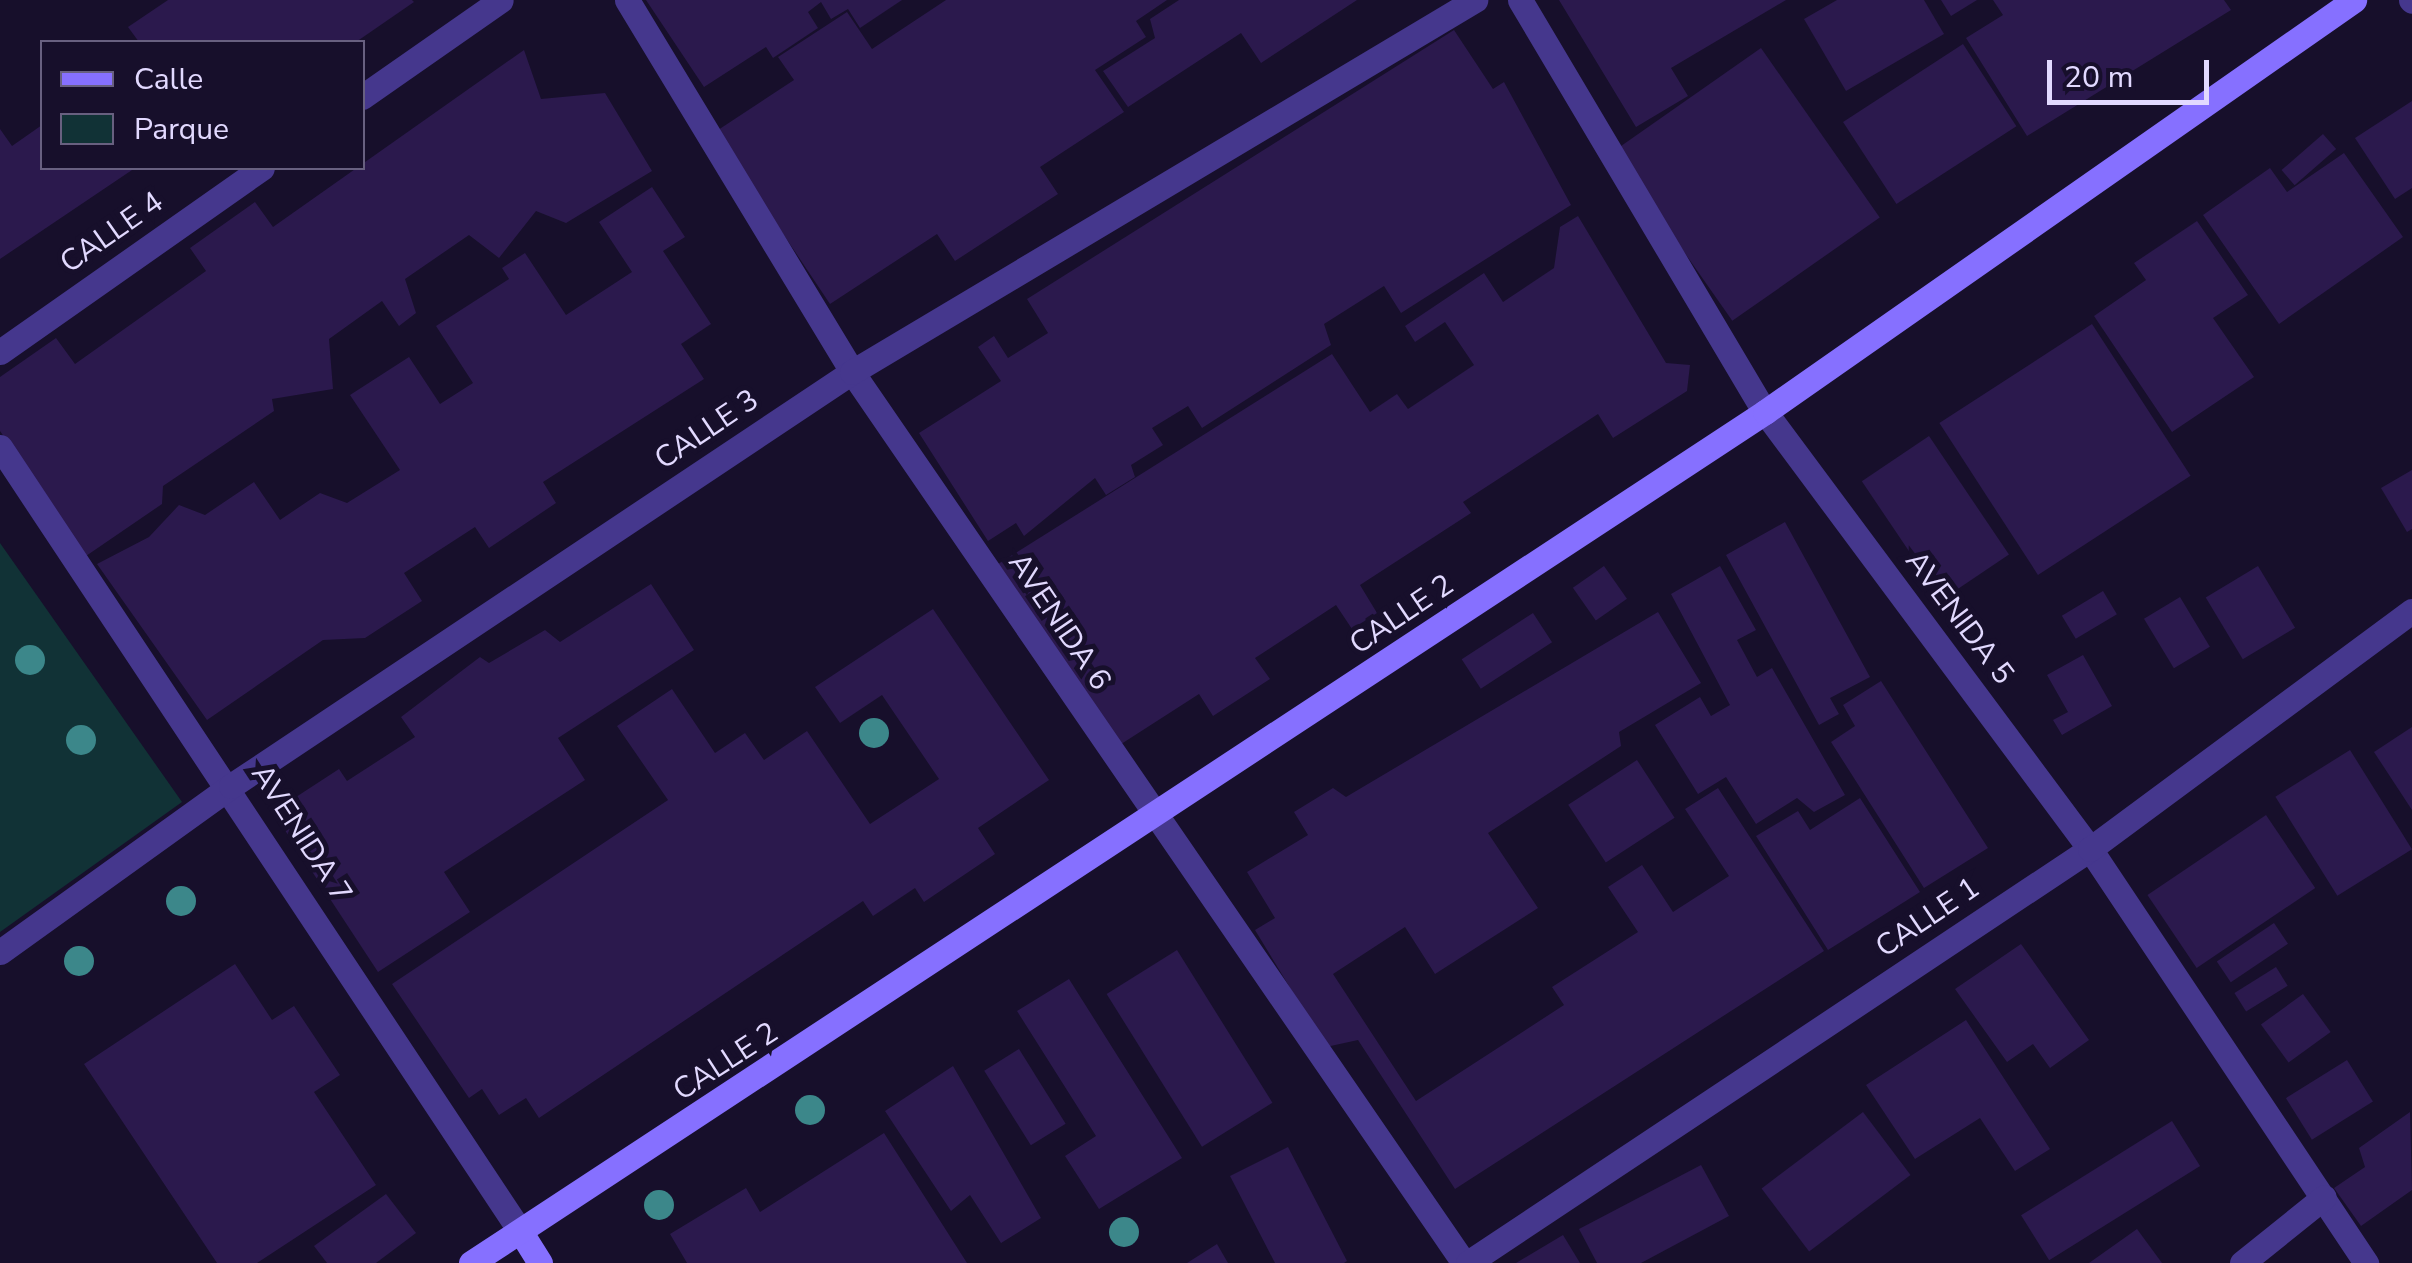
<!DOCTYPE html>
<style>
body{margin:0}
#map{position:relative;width:2412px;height:1263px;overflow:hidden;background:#170f2b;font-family:"Nunito Sans",sans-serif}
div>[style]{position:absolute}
.green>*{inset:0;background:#113236}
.building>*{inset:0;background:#2b194d;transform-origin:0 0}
.street>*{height:25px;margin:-12.5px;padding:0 12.5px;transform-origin:12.5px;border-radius:12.5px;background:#45378d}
.secondary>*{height:25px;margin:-12.5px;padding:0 12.5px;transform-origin:12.5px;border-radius:12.5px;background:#8670ff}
.trees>*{width:30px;height:30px;margin:-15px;border-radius:50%;background:#3c878a}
span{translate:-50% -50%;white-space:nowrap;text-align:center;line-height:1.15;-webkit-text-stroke:10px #170f2b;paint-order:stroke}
.street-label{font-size:30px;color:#e2d9ff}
.legend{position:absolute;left:40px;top:40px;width:325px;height:130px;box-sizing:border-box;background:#170f2b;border:2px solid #686080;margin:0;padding:12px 18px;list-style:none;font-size:30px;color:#e2d9ff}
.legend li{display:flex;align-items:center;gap:20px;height:50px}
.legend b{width:50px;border:2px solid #686080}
.scale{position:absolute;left:2047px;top:60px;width:162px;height:45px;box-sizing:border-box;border:5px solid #e2d9ff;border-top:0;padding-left:12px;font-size:30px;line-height:35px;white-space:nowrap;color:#e2d9ff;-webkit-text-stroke:8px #170f2b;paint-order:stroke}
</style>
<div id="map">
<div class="green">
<i style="clip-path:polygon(0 543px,182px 802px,0 932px)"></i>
</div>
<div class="building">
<i style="clip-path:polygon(168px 0,412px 0,414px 2px,356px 42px,139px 42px,128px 27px)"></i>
<i style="clip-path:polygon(646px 0,902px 0,860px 28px,848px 9px,831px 19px,821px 2px,808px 12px,818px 28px,773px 58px,766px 47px,704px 87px)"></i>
<i style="clip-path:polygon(946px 0,1167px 0,1136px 21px,1146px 37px,1095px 70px,1124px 112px,1040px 167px,1058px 194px,955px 261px,937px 234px,830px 304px,715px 132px,794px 80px,778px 57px,847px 12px,872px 49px)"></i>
<i style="clip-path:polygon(1179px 0,1357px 0,1261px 63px,1241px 33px,1128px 107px,1103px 71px,1155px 38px,1150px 19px)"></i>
<i style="clip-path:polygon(1559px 0,1786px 0,1671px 68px,1688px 96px,1636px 127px)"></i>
<i style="clip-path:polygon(1837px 0,1924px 0,1944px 34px,1846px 91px,1804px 19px)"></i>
<i style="clip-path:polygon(1941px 0,1977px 0,1951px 16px)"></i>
<i style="clip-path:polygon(1993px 0,2224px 0,2231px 10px,2027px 136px,1966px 38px,2003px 15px)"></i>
<i style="clip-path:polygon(1454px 30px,1493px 89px,1504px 82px,1571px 205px,1401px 313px,1384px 286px,1324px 324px,1331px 345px,1202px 428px,1188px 406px,1152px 428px,1163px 445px,1131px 465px,1135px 477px,1106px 495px,1095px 478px,1024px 536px,1016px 523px,988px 541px,919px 433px,1001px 381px,978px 347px,994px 336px,1008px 358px,1048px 333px,1027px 299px)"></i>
<i style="left:1963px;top:44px;width:98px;height:143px;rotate:57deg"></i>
<i style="left:1761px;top:48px;width:207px;height:180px;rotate:55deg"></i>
<i style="clip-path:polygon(524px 50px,541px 99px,605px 93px,652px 171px,566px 223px,536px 211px,499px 258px,469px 235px,405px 279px,416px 313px,399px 326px,382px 301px,329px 339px,333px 389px,272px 399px,274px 411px,163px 486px,162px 504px,86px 556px,0 431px,0 377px,56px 338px,75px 364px,206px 271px,190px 248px,255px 202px,273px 227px)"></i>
<i style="clip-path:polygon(2412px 101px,2412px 188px,2395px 199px,2355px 138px)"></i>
<i style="clip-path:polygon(42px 125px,42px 168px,135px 168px,0 259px,0 129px,12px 146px)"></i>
<i style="left:2323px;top:134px;width:20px;height:55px;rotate:49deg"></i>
<i style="clip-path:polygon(2344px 153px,2403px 237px,2279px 324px,2203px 215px,2270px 168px,2287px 192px)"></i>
<i style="clip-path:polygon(652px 187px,685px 237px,663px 251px,711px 324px,681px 344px,704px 379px,543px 482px,556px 503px,489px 548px,475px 527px,404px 573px,422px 601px,365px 638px,323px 640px,207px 720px,97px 564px,149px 537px,179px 505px,205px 515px,254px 482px,280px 520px,320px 493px,347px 503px,400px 470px,350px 395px,409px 357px,440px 404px,473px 383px,436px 326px,509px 279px,502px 268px,525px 253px,566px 315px,632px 272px,599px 222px)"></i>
<i style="clip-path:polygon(1578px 216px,1666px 363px,1690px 365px,1687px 391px,1613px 438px,1598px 414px,1463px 502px,1471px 513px,1360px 585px,1377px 613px,1352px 629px,1336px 605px,1255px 658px,1270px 679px,1213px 716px,1199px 694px,1115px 748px,995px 566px,1332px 354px,1370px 412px,1397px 394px,1408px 409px,1474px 365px,1445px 322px,1415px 342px,1405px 326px,1484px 273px,1503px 302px,1554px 268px,1560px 227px)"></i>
<i style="clip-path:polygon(2197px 221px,2248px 295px,2213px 318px,2254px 377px,2172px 432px,2094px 316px,2146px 280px,2134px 263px)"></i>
<i style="left:2092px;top:324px;width:181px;height:182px;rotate:57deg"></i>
<i style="left:1929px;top:436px;width:143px;height:81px;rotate:56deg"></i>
<i style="clip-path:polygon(2412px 470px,2412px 529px,2407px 532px,2381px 488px)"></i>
<i style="clip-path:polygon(1785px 522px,1870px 677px,1830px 698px,1839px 714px,1819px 725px,1726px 555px)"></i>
<i style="left:1604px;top:566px;width:40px;height:38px;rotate:55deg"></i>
<i style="clip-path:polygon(1720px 566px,1756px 630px,1737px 640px,1757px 677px,1772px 668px,1845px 795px,1814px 812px,1797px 798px,1756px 824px,1726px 777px,1698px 794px,1655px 725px,1700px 697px,1711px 716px,1730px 705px,1671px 594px)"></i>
<i style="left:2258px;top:566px;width:72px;height:61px;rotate:59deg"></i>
<i style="clip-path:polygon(651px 584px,694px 650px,558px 738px,585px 780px,444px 872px,470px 912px,378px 972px,273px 812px,339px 769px,347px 781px,415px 737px,401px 717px,480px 657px,489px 663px,545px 630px,560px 642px)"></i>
<i style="left:2103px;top:591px;width:27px;height:48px;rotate:59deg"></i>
<i style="left:2180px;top:597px;width:58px;height:42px;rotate:59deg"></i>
<i style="clip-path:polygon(933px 609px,1049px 780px,978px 828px,995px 854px,924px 902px,915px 888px,873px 916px,863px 901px,539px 1118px,526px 1098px,499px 1115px,482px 1089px,469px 1098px,392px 984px,668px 800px,617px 726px,672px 689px,715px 753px,745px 733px,764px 760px,807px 731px,870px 824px,939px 779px,882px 695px,840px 723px,815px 687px)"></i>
<i style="clip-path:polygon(1658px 612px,1701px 683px,1619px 732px,1621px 746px,1488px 833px,1538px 908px,1435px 974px,1405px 927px,1333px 974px,1416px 1101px,1564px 1005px,1552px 987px,1638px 932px,1608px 887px,1642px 865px,1673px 912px,1729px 876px,1685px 809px,1718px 788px,1824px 951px,1455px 1189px,1358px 1040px,1326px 1047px,1255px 930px,1275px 918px,1247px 872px,1308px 835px,1294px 812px,1333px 788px,1346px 797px)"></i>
<i style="left:1533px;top:613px;width:35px;height:85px;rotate:57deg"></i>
<i style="clip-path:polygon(2083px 655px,2112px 706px,2062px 735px,2053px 720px,2068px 712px,2047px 675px)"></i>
<i style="clip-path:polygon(1881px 681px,1988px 848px,1924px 888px,1831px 742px,1855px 726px,1843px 705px)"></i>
<i style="clip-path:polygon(2412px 727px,2412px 810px,2374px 752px)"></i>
<i style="left:2350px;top:750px;width:117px;height:88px;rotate:58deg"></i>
<i style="left:1637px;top:760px;width:69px;height:82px;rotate:57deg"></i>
<i style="clip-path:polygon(1860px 798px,1920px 892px,1828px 950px,1756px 836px,1798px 811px,1810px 830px)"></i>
<i style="left:2266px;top:815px;width:88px;height:143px;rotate:56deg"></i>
<i style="left:2274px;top:923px;width:25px;height:69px;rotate:56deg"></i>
<i style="clip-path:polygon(2021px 944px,2089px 1040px,2050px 1068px,2033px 1044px,2007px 1062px,1955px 989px)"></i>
<i style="left:1177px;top:950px;width:180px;height:83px;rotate:58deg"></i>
<i style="clip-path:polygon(235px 964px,272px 1020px,294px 1006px,340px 1075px,314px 1092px,376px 1185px,257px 1263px,217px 1263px,84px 1064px)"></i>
<i style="left:2276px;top:967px;width:22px;height:49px;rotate:58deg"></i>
<i style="clip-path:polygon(1069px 979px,1182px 1158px,1099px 1209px,1065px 1156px,1096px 1136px,1017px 1011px)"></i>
<i style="left:2303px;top:994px;width:47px;height:52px;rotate:54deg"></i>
<i style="clip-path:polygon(1966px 1020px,2050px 1149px,2015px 1171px,1980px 1118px,1915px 1159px,1866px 1085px)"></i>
<i style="left:1019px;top:1049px;width:88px;height:41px;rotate:58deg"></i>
<i style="left:2347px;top:1060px;width:49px;height:72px;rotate:58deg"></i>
<i style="clip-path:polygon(953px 1066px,1041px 1218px,1001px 1243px,970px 1195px,951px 1211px,885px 1111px)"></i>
<i style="left:1863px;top:1112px;width:79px;height:127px;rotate:53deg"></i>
<i style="clip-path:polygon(2410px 1112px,2412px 1190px,2361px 1226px,2334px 1188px,2365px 1167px,2359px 1148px)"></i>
<i style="left:2172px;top:1121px;width:53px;height:178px;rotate:58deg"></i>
<i style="clip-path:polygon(884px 1133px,967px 1263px,687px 1263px,670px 1234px,746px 1188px,760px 1212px)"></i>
<i style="clip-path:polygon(1288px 1147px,1347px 1261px,1344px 1263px,1275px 1263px,1230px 1176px)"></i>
<i style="clip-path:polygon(1701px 1165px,1729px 1216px,1641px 1263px,1597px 1263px,1579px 1229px)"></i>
<i style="clip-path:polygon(386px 1194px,416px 1233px,376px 1263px,327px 1263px,314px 1246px)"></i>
<i style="clip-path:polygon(2137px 1229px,2162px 1263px,2089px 1263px)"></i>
<i style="clip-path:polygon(1563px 1235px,1580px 1263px,1516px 1263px)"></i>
<i style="clip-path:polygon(1217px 1244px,1228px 1263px,1187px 1263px)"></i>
</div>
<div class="street">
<i style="left:627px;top:0;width:435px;rotate:58.8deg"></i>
<i style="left:852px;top:372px;width:1081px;rotate:55.52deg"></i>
<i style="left:1520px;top:0;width:479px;rotate:59.3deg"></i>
<i style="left:1765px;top:412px;width:545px;rotate:53.36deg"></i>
<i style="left:2090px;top:849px;width:498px;rotate:56.3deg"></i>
<i style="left:2411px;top:0;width:1px;rotate:45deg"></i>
<i style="left:362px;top:97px;width:169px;rotate:-34.9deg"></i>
<i style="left:0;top:352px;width:320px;rotate:-35.1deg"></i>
<i style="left:0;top:447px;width:944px;rotate:56.44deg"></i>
<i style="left:0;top:952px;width:284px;rotate:-35.7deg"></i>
<i style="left:231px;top:786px;width:746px;rotate:-33.69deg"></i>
<i style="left:852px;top:372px;width:726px;rotate:-30.84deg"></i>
<i style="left:1468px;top:1263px;width:747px;rotate:-33.65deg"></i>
<i style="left:2090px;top:849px;width:400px;rotate:-36.5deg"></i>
<i style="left:2242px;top:1263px;width:105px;rotate:-38.8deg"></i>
</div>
<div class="secondary">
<i style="left:522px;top:1234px;width:34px;rotate:58deg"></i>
<i style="left:471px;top:1263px;width:1549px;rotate:-33.33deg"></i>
<i style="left:1765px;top:412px;width:719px;rotate:-34.97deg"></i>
</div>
<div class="trees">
<i style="left:30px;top:660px"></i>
<i style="left:874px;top:733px"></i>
<i style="left:81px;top:740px"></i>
<i style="left:181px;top:901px"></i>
<i style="left:79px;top:961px"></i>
<i style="left:810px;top:1110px"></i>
<i style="left:659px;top:1205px"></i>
<i style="left:1124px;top:1232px"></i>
</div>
<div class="street-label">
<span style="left:112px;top:233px;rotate:-35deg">CALLE 4</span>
<span style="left:707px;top:430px;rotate:-34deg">CALLE 3</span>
<span style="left:1402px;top:615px;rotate:-34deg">CALLE 2</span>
<span style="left:1959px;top:618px;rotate:53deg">AVENIDA 5</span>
<span style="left:1059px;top:622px;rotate:56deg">AVENIDA 6</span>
<span style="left:301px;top:834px;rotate:57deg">AVENIDA 7</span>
<span style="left:1928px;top:918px;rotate:-34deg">CALLE 1</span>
<span style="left:726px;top:1062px;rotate:-33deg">CALLE 2</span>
</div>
<ul class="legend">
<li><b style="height:12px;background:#8670ff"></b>Calle</li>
<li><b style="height:28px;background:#113236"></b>Parque</li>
</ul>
<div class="scale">20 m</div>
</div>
